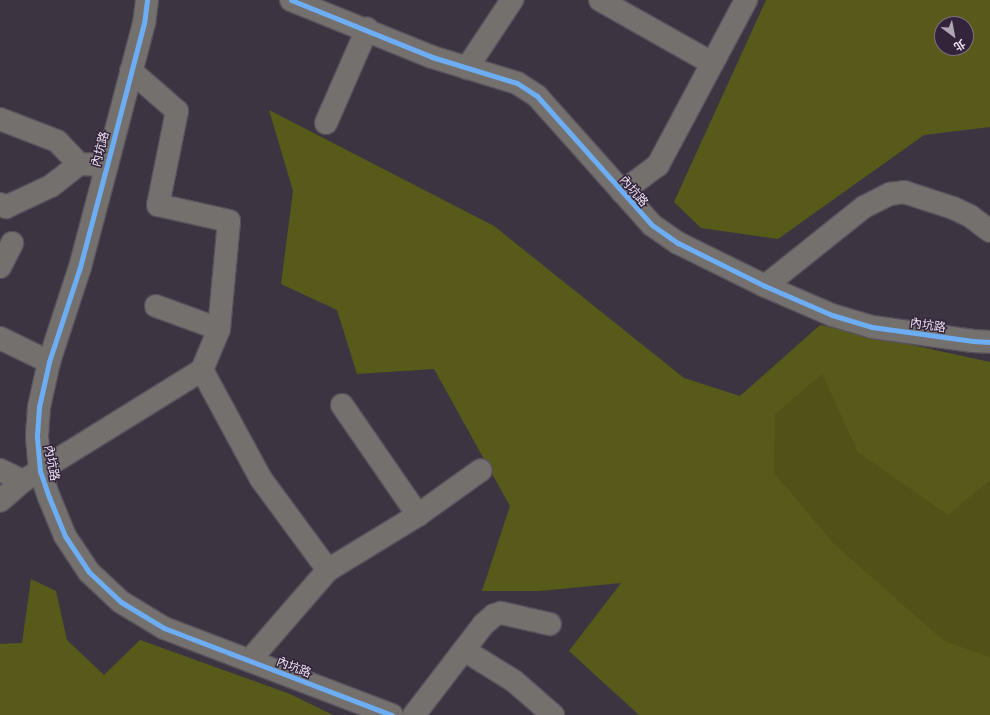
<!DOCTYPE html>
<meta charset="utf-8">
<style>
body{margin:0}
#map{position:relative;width:990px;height:715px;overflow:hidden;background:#3d3441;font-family:"PT Serif","Noto Sans TC",serif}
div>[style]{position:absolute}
.green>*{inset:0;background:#505217}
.forest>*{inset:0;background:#585a1a}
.roads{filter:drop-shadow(1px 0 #58515d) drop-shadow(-1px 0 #58515d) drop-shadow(0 1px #58515d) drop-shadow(0 -1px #58515d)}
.minor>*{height:22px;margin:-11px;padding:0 11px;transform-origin:11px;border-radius:11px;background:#74706e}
.cycleway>*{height:5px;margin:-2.5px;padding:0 2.5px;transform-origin:2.5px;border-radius:2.5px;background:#6dadf4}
span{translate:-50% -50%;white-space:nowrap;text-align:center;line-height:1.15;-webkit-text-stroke:3px #33243c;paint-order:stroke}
.street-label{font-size:12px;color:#ede3f3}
.north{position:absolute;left:934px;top:16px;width:40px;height:40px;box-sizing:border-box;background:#33243c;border:1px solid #7d7085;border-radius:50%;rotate:148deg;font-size:11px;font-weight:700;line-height:16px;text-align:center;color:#ede3f3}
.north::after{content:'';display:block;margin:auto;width:14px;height:18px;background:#afa6b5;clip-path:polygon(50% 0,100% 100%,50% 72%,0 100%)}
</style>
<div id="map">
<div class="green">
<i style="clip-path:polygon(824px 350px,990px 432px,990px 715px,862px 619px,740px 422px)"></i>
</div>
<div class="forest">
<i style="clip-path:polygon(evenodd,766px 0,990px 0,990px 127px,924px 135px,778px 239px,701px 228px,674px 202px,766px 0,942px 24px,966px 24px,966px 48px,942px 48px,942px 24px)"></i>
<i style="clip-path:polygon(269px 110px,494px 226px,684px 378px,740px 396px,820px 325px,990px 362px,990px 480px,948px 515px,858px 452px,822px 374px,775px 414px,774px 473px,835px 545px,944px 641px,990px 657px,990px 715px,639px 715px,569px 651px,621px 583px,540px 591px,482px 591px,510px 506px,434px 369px,357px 374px,337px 310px,281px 284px,293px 191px)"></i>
<i style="clip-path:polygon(31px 579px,56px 591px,67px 640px,104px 675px,140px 640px,290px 694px,333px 715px,0 715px,0 644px,22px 643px)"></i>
</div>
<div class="roads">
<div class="minor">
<i style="left:147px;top:0;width:23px;rotate:97deg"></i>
<i style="left:144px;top:23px;width:147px;rotate:104.6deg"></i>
<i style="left:107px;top:165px;width:106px;rotate:104.8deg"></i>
<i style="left:80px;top:267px;width:100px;rotate:108.1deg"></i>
<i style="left:49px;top:362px;width:46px;rotate:102.5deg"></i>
<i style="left:39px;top:407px;width:30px;rotate:94deg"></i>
<i style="left:37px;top:437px;width:34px;rotate:85deg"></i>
<i style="left:40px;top:471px;width:28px;rotate:71deg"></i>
<i style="left:49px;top:497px;width:42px;rotate:67.7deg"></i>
<i style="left:65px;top:536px;width:43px;rotate:56.3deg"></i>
<i style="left:89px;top:572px;width:44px;rotate:43.2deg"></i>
<i style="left:121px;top:602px;width:50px;rotate:31.2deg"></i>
<i style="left:164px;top:628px;width:244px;rotate:20.9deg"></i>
<i style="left:291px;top:0;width:152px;rotate:22deg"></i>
<i style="left:432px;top:57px;width:89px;rotate:17deg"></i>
<i style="left:517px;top:83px;width:24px;rotate:33deg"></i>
<i style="left:537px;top:96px;width:173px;rotate:48.3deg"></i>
<i style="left:652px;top:225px;width:32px;rotate:35deg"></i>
<i style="left:678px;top:243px;width:97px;rotate:26.3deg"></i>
<i style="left:765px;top:286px;width:73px;rotate:23.4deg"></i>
<i style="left:832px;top:315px;width:42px;rotate:16.7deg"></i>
<i style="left:872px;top:327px;width:102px;rotate:7.9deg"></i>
<i style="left:973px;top:341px;width:17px;rotate:3deg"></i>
<i style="left:600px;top:0;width:129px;rotate:29.4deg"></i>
<i style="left:467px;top:68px;width:82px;rotate:-56.5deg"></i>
<i style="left:131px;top:71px;width:61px;rotate:41deg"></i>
<i style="left:177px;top:111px;width:96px;rotate:101.4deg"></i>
<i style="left:158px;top:205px;width:73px;rotate:12.7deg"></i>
<i style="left:229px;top:221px;width:108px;rotate:95.3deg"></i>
<i style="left:219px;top:329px;width:44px;rotate:112.5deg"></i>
<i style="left:202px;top:370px;width:124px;rotate:61.6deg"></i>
<i style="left:261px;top:479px;width:113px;rotate:53.6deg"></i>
<i style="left:0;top:119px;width:61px;rotate:21.1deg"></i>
<i style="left:57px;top:141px;width:32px;rotate:46deg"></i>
<i style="left:79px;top:164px;width:28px;rotate:2deg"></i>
<i style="left:326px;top:123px;width:103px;rotate:-66.4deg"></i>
<i style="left:622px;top:192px;width:45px;rotate:-36.9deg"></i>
<i style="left:658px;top:165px;width:187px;rotate:-61.9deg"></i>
<i style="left:0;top:204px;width:7px;rotate:27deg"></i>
<i style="left:6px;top:207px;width:50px;rotate:-25deg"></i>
<i style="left:51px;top:186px;width:36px;rotate:-38deg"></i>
<i style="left:0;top:267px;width:27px;rotate:-63deg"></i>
<i style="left:765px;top:286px;width:127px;rotate:-38.6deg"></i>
<i style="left:864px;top:207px;width:29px;rotate:-27deg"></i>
<i style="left:890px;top:194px;width:14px;rotate:-8deg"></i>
<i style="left:904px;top:192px;width:52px;rotate:18.1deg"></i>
<i style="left:953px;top:208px;width:19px;rotate:25deg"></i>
<i style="left:970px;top:216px;width:25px;rotate:37deg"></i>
<i style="left:156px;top:306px;width:67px;rotate:20.1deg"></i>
<i style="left:0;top:338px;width:55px;rotate:26.1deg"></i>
<i style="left:342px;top:405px;width:134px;rotate:55.4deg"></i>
<i style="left:0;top:470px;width:25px;rotate:26deg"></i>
<i style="left:0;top:501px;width:30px;rotate:-41deg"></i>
<i style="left:23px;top:481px;width:211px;rotate:-31.8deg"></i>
<i style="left:464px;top:650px;width:59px;rotate:31.8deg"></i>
<i style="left:514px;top:681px;width:52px;rotate:41.1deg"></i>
<i style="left:250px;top:660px;width:119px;rotate:-49.1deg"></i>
<i style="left:328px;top:570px;width:105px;rotate:-31.4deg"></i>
<i style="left:418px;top:515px;width:77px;rotate:-35.5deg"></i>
<i style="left:414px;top:715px;width:113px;rotate:-52.5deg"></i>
<i style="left:483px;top:625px;width:15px;rotate:-42deg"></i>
<i style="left:494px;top:615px;width:7px;rotate:-16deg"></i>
<i style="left:501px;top:613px;width:50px;rotate:12.7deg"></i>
</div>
</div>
<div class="cycleway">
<i style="left:147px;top:0;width:23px;rotate:97deg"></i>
<i style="left:144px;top:23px;width:147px;rotate:104.6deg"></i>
<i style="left:107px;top:165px;width:106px;rotate:104.8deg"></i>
<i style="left:80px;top:267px;width:100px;rotate:108.1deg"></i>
<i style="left:49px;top:362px;width:46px;rotate:102.5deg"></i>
<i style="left:39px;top:407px;width:30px;rotate:94deg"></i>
<i style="left:37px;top:437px;width:34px;rotate:85deg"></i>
<i style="left:40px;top:471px;width:28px;rotate:71deg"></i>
<i style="left:49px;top:497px;width:42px;rotate:67.7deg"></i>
<i style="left:65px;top:536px;width:43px;rotate:56.3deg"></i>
<i style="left:89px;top:572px;width:44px;rotate:43.2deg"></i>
<i style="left:121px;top:602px;width:50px;rotate:31.2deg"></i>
<i style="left:164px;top:628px;width:244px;rotate:20.9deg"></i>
<i style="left:291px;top:0;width:152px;rotate:22deg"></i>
<i style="left:432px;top:57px;width:89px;rotate:17deg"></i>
<i style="left:517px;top:83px;width:24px;rotate:33deg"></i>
<i style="left:537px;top:96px;width:173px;rotate:48.3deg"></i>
<i style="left:652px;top:225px;width:32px;rotate:35deg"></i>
<i style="left:678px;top:243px;width:97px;rotate:26.3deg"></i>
<i style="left:765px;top:286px;width:73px;rotate:23.4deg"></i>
<i style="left:832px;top:315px;width:42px;rotate:16.7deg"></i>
<i style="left:872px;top:327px;width:102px;rotate:7.9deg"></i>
<i style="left:973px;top:341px;width:17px;rotate:3deg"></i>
</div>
<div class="street-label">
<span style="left:100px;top:149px;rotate:-75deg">內坑路</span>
<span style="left:634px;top:191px;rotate:49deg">內坑路</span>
<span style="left:928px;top:325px;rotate:8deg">內坑路</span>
<span style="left:52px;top:463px;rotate:79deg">內坑路</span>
<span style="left:294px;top:667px;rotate:21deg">內坑路</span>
</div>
<div class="north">北</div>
</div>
